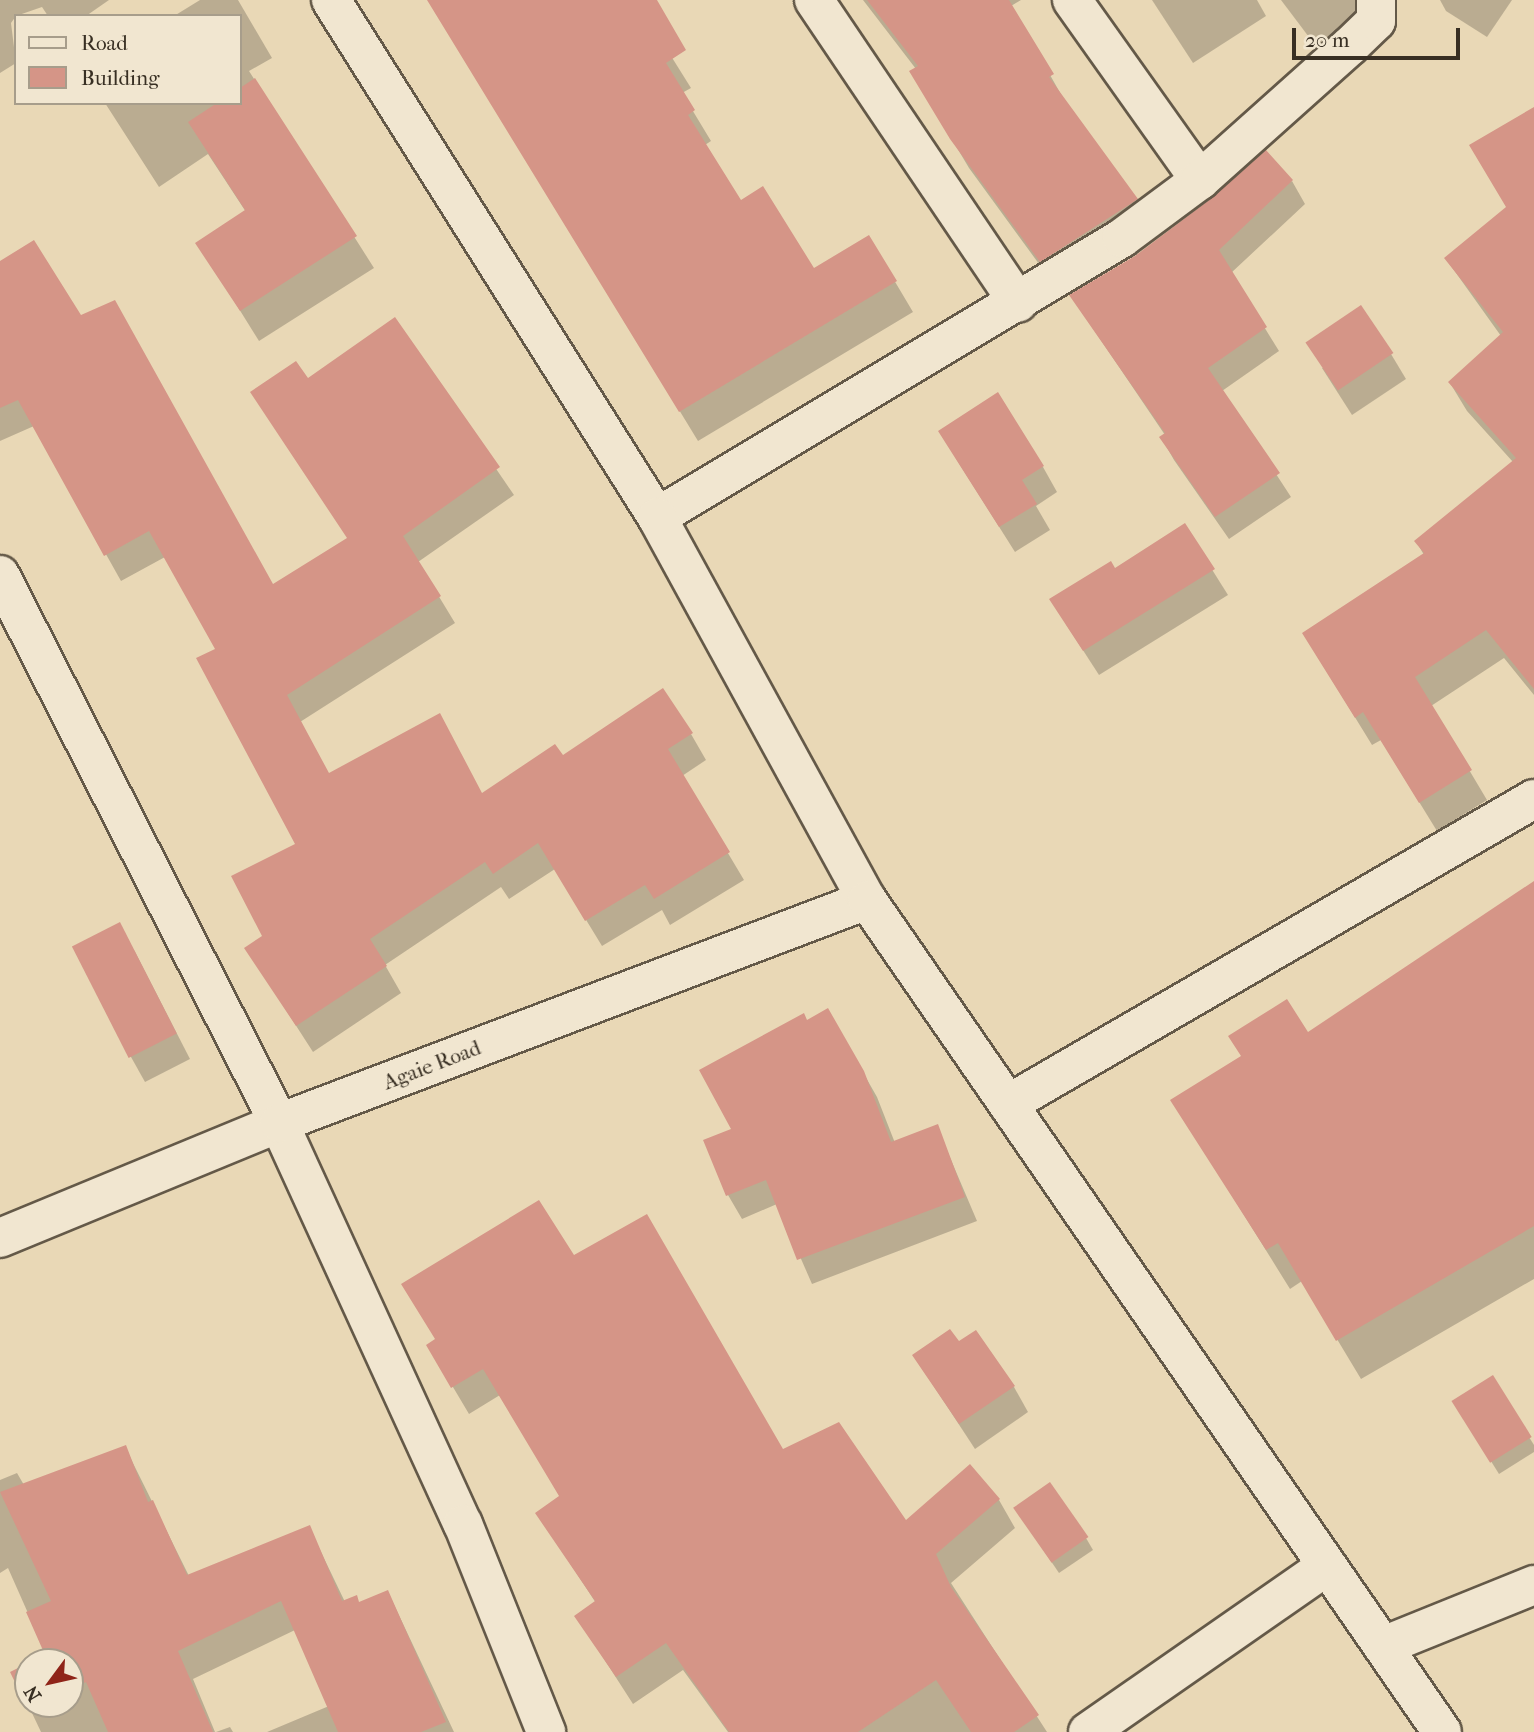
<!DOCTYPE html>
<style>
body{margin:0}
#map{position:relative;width:1534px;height:1732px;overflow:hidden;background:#e9d8b6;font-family:"IM FELL French Canon",serif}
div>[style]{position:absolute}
.shadow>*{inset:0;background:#0003}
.building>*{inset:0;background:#d59587;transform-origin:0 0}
.roads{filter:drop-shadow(2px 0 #645948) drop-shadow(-2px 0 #645948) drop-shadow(0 2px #645948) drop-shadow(0 -2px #645948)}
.minor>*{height:38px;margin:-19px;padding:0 19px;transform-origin:19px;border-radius:19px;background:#f1e6d0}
.tertiary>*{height:38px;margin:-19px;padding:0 19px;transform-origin:19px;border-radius:19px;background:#f1e6d0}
span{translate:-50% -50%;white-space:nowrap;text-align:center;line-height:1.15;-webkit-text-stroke:5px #f1e6d0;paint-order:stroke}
.street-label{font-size:21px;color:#382f23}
.legend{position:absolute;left:14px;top:14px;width:228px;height:91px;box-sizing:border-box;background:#f1e6d0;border:2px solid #a79d8b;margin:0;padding:9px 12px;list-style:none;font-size:21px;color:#382f23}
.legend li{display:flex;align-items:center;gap:14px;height:35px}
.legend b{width:35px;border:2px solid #a79d8b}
.north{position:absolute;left:14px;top:1648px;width:70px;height:70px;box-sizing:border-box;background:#f1e6d0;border:2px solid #a79d8b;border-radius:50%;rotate:237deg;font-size:19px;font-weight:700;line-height:28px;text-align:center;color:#382f23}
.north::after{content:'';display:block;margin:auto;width:24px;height:32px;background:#8f2418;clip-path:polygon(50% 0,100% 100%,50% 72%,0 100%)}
.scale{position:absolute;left:1292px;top:28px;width:168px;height:32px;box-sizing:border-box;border:4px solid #382f23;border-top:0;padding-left:9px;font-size:21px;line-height:24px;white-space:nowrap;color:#382f23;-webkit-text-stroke:5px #f1e6d0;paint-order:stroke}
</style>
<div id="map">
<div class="shadow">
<i style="clip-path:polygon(0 0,109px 0,86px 16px,48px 16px,42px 7px,16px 16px,11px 23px,16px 63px,0 73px)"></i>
<i style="clip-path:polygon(200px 0,238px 0,272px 58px,249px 71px,374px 268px,259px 341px,198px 243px,246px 212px,208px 154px,159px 187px,105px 103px,240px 103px,240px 16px,174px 16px)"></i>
<i style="clip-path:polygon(429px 0,636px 0,691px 88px,682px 93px,711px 141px,705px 145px,740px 202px,814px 271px,869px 238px,913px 312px,698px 441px)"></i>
<i style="clip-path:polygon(863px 0,1021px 0,1011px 6px,1067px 105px,1153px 228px,1058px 290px,969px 168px,912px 72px,916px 69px)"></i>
<i style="clip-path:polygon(1152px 0,1257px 0,1266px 16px,1193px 63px)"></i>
<i style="clip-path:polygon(1281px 0,1355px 0,1367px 22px,1324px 57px)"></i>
<i style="clip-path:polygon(1440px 0,1512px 0,1487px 37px,1446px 11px)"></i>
<i style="clip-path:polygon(1534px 109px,1534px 695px,1504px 658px,1431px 706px,1487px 800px,1437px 831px,1381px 740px,1372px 745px,1321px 662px,1424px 555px,1416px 541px,1513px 462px,1467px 411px,1450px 383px,1501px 336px,1446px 259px,1508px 208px)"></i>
<i style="clip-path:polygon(1292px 181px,1305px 204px,1231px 273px,1279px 351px,1222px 391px,1291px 497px,1229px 539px,1174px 460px,1161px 437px,1165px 435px,1071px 296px)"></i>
<i style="clip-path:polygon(0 263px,80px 318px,273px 587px,348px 539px,307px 380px,394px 319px,514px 495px,418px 562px,455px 623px,300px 722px,329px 775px,482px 794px,562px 758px,691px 734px,706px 760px,682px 776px,744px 880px,670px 925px,662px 910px,602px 946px,555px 869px,509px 899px,501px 887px,385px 965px,401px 993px,313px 1052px,246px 948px,264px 936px,297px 845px,217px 649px,165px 557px,121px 581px,34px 426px,0 441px)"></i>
<i style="clip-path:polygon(1391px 354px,1406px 379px,1352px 415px,1322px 368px)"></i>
<i style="clip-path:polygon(955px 457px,1043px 467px,1057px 492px,1036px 506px,1050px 530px,1015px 552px)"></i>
<i style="clip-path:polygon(1184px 525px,1228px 595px,1099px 675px,1066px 624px)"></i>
<i style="clip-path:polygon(1534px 884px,1534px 1279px,1361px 1379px,1302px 1281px,1290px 1289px,1173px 1101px,1308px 1034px)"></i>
<i style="clip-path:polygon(134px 950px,190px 1059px,145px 1082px,131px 1057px)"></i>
<i style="clip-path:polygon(828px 1011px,877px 1097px,895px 1143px,937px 1127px,977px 1221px,812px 1284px,777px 1204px,742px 1219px,728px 1195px,733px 1130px,807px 1022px)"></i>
<i style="clip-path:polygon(573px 1258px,782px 1451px,905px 1522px,970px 1466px,999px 1500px,1015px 1528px,951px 1583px,1047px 1732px,728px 1732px,683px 1670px,633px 1704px,577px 1617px,596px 1603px,537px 1513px,561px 1497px,500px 1395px,469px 1414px,428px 1345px)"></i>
<i style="clip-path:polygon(914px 1356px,1014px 1387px,1028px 1412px,975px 1449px)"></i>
<i style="clip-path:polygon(1492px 1378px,1534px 1445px,1534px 1452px,1499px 1474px,1462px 1415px)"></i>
<i style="clip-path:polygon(125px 1447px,189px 1576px,309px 1527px,345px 1602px,359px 1603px,388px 1592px,454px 1732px,267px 1732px,329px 1706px,295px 1630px,193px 1679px,215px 1732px,41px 1732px,13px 1673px,28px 1665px,28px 1704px,70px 1704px,70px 1662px,34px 1662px,47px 1656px,8px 1568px,0 1573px,0 1480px,17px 1473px,24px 1485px)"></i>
<i style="clip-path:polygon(1023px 1520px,1086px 1538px,1093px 1550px,1059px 1573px)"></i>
<i style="clip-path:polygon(230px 1727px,233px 1732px,216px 1732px)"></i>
</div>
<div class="building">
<i style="clip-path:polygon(427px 0,657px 0,686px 50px,666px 63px,695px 110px,688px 115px,741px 200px,763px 186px,814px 268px,869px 235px,897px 281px,679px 412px)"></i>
<i style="clip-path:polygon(867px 0,1009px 0,1054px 74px,1049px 77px,1138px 199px,1040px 262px,950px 139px,909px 71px,918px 66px)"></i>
<i style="clip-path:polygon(255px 78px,357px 236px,240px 311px,195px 243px,245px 210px,188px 122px,217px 103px,240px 103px,240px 88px)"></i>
<i style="clip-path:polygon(1534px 107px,1534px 689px,1486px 630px,1415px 677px,1472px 770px,1419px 803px,1363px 712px,1355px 718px,1302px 633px,1424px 553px,1414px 541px,1516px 458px,1448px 382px,1503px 332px,1444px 258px,1506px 207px,1469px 145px)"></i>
<i style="clip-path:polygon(1266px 150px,1293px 180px,1219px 250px,1267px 327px,1208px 368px,1280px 473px,1215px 517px,1159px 437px,1165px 433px,1069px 295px,1135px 256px,1213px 197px)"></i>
<i style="clip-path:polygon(34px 240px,81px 315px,115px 300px,273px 584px,347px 538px,250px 392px,296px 361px,308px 378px,395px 317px,500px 467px,403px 536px,441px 596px,287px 695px,329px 773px,440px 713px,482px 793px,555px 744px,563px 755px,663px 688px,693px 733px,668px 749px,730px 852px,654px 899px,645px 885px,585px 921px,538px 843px,493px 874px,485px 862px,370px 939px,387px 966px,296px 1026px,244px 948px,262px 936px,231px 876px,295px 844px,196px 658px,215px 649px,149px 531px,104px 556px,18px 400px,0 408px,0 261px)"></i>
<i style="left:1361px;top:305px;width:58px;height:67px;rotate:56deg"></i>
<i style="clip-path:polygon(998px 392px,1044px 466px,1022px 480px,1037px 504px,999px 527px,938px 431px)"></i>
<i style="clip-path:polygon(1185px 523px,1215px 569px,1083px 651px,1049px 599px,1111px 561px,1115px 568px)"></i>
<i style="clip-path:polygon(1534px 881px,1534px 1226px,1336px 1341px,1278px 1243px,1266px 1250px,1170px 1100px,1241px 1056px,1228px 1036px,1287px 999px,1308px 1032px)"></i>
<i style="left:120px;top:922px;width:125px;height:54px;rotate:63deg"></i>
<i style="clip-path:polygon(828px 1008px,864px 1071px,891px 1142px,938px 1124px,965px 1197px,797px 1260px,766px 1180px,726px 1196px,703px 1140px,731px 1129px,699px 1070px,804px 1013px,807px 1020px)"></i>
<i style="clip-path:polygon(539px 1200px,574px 1255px,647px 1214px,783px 1449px,839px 1422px,906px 1520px,970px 1464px,1000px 1499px,936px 1554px,951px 1587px,1039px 1715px,1014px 1732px,971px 1732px,936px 1680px,858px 1732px,729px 1732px,666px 1643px,616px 1677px,574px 1616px,595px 1601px,535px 1513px,559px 1496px,483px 1369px,451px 1388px,426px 1345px,435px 1339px,401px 1284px)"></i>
<i style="clip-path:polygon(950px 1329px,959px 1341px,976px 1330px,1015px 1386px,959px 1424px,912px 1355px)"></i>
<i style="left:1493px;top:1375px;width:73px;height:49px;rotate:58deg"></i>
<i style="clip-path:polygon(126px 1445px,148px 1502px,153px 1500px,187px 1575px,310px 1525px,342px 1601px,357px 1595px,359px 1602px,388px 1590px,446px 1722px,421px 1732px,338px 1732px,281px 1601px,178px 1651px,213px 1732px,108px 1732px,86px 1682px,70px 1690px,70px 1662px,30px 1662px,45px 1655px,26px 1612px,51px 1601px,0 1492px)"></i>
<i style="left:1050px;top:1482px;width:67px;height:45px;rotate:55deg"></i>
<i style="clip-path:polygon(28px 1663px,28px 1704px,42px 1704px,29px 1711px,10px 1672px)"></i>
</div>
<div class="roads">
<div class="minor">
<i style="left:814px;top:0;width:365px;rotate:56deg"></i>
<i style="left:1072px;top:0;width:221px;rotate:54.6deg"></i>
<i style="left:657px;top:517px;width:542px;rotate:-30.96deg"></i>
<i style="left:1122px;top:238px;width:97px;rotate:-36.6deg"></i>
<i style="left:1200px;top:180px;width:201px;rotate:-41.8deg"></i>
<i style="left:1350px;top:46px;width:36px;rotate:-44deg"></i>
<i style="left:1376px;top:21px;width:21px;rotate:-90deg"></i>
<i style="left:0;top:575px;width:615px;rotate:63.02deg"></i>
<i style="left:279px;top:1123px;width:441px;rotate:65.4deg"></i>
<i style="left:463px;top:1524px;width:224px;rotate:68.2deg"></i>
<i style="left:1008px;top:1104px;width:608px;rotate:-30.11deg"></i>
<i style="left:0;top:1238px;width:302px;rotate:-22.4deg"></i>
<i style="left:279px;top:1123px;width:629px;rotate:-20.77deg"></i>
<i style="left:1383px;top:1646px;width:163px;rotate:-22deg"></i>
<i style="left:1088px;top:1732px;width:291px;rotate:-34.8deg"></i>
</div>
<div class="tertiary">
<i style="left:331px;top:0;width:611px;rotate:57.77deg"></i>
<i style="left:657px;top:517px;width:437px;rotate:61.3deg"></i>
<i style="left:867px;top:900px;width:1011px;rotate:55.35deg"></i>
</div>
</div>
<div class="street-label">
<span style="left:432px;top:1065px;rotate:-21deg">Agaie Road</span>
</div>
<ul class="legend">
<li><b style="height:9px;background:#f1e6d0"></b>Road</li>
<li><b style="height:19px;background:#d59587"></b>Building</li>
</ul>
<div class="north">N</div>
<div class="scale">20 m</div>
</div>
